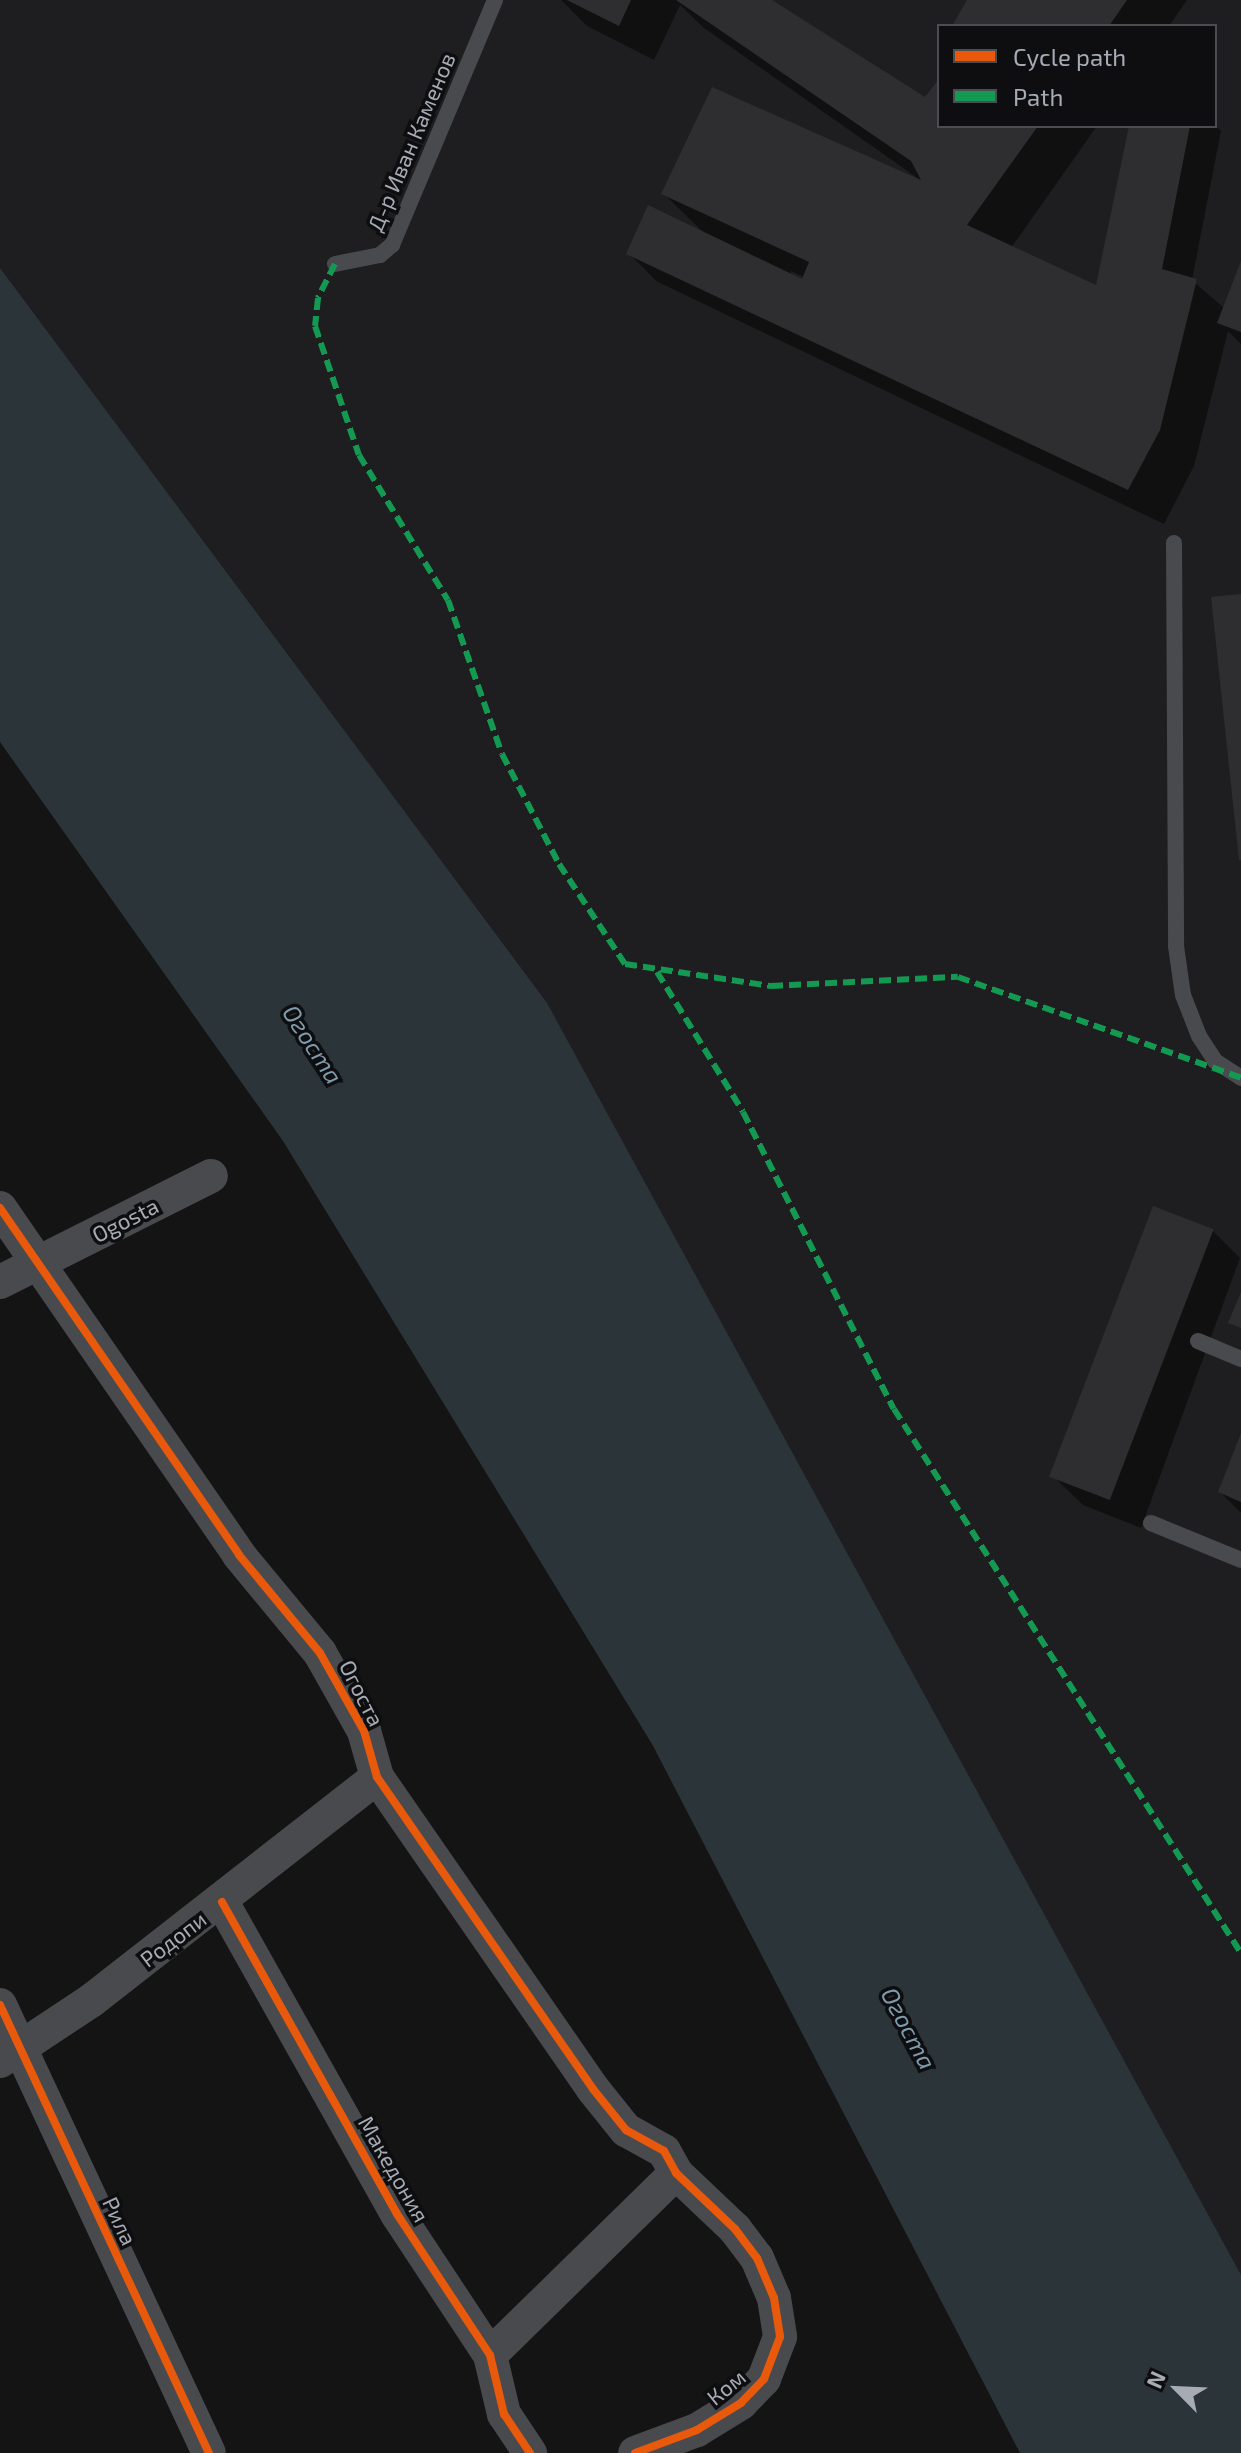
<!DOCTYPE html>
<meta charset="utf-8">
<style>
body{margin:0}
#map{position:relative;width:1241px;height:2453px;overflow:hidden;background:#141414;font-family:"Exo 2",sans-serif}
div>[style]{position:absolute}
.built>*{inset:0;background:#1e1e20}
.water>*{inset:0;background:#2b3439}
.shadow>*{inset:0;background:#0007}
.building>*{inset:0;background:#2e2e30;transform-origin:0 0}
.lane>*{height:16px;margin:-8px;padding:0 8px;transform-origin:8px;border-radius:8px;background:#484a4d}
.street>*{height:34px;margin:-17px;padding:0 17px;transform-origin:17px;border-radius:17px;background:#484a4d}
.quiet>*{height:6px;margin-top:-3px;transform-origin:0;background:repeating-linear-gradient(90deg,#139951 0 12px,transparent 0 18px)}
.cycleway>*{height:8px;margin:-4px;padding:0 4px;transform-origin:4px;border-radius:4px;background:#e8590c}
span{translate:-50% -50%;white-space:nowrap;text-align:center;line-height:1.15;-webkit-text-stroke:7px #0e0e10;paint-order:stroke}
.street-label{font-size:22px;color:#a6abb4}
.water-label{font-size:24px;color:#7e9bae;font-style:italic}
.legend{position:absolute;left:937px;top:24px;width:280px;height:104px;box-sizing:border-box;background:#0e0e10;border:2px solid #4b4d52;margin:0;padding:10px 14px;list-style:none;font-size:24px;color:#a6abb4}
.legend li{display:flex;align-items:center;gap:16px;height:40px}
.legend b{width:40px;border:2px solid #4b4d52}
.north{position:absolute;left:1137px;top:2349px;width:80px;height:80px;-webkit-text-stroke:6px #0e0e10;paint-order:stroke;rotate:294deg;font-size:22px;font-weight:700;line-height:32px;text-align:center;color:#a6abb4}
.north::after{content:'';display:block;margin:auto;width:28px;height:36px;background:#a6abb4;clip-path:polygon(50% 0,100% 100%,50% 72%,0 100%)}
</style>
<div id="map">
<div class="built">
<i style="clip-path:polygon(evenodd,0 0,1241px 0,1241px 2453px,0 556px,0 0,939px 26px,1215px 26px,1215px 126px,939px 126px,939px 26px)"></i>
</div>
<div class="water">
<i style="clip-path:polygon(0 268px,547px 1003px,1241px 2275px,1241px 2453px,1020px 2453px,652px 1744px,283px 1141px,0 742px)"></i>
</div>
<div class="shadow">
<i style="clip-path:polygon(evenodd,561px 0,768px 0,926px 99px,939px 82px,939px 126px,1097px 126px,1011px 248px,1098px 288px,1131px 126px,1215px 125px,1221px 131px,1192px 280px,1225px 309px,1241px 265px,1241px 344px,1228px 331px,1194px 466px,1164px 524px,656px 281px,629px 253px,704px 233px,664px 194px,926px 184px,704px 28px,680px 5px,654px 60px,587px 26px,561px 0,791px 271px,804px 277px,804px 282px,790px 275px,791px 271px)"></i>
<i style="clip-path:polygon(969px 0,1187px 0,1169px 26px,954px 26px)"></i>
<i style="clip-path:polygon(1213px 1231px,1240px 1258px,1141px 1528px,1083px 1505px,1055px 1478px)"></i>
<i style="clip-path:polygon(1241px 1440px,1241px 1513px,1220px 1492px)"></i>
</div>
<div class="building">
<i style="clip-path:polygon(567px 0,631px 0,619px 26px)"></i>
<i style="clip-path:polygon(676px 0,772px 0,925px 97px,939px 79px,939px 126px,1038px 126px,967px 225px,1096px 285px,1129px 126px,1190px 126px,1162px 269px,1197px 279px,1160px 430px,1128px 490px,626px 254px,648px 205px,802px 279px,809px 262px,661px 194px,712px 87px,921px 180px,911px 161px)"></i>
<i style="clip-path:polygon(967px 0,1127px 0,1109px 26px,952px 26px)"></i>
<i style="clip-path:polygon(1241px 261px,1241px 332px,1217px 323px)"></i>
<i style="clip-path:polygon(1241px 594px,1241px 860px,1239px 860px,1211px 597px)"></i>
<i style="left:1153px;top:1206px;width:65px;height:290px;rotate:21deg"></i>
<i style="clip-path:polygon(1241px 1292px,1241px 1328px,1228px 1323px)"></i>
<i style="clip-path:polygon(1241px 1433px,1241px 1502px,1218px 1492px)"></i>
</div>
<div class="lane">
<i style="left:335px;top:264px;width:46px;rotate:-11.3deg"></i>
<i style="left:380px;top:255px;width:16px;rotate:-40deg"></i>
<i style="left:392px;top:245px;width:266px;rotate:-67.2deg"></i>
<i style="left:1174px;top:543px;width:403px;rotate:89.7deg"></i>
<i style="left:1176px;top:946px;width:49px;rotate:81.9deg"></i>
<i style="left:1183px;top:995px;width:44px;rotate:68.7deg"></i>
<i style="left:1199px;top:1036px;width:30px;rotate:57deg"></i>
<i style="left:1215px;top:1061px;width:31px;rotate:33deg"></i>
<i style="left:1198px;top:1341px;width:47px;rotate:22.7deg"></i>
<i style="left:1151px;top:1523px;width:97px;rotate:22.3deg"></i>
</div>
<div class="street">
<i style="left:0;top:1208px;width:421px;rotate:55.4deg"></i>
<i style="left:239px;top:1555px;width:127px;rotate:50.4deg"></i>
<i style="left:320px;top:1653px;width:90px;rotate:60.6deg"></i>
<i style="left:364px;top:1731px;width:48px;rotate:74.2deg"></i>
<i style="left:377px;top:1777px;width:379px;rotate:55.3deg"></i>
<i style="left:593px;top:2089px;width:53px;rotate:51.2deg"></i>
<i style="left:626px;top:2130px;width:43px;rotate:28.9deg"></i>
<i style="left:664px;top:2151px;width:25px;rotate:61deg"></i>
<i style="left:676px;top:2173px;width:81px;rotate:43.5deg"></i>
<i style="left:735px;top:2229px;width:36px;rotate:53deg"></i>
<i style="left:757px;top:2258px;width:43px;rotate:67deg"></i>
<i style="left:774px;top:2298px;width:39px;rotate:81deg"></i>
<i style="left:780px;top:2337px;width:45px;rotate:110.9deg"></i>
<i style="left:764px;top:2379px;width:33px;rotate:134deg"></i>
<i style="left:741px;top:2403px;width:52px;rotate:148.5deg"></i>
<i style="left:697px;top:2430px;width:66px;rotate:159.6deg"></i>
<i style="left:0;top:1282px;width:236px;rotate:-26.7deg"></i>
<i style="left:222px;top:1902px;width:358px;rotate:60.7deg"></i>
<i style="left:397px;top:2214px;width:169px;rotate:56.6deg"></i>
<i style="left:490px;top:2355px;width:61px;rotate:76.7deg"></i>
<i style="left:504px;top:2414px;width:47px;rotate:56.3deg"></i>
<i style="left:0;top:2005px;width:494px;rotate:65deg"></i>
<i style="left:0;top:2061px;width:110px;rotate:-33.5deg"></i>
<i style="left:92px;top:2000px;width:362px;rotate:-38deg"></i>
<i style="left:490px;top:2355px;width:260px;rotate:-44.4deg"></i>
</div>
<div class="quiet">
<i style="left:335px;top:264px;width:38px;rotate:117deg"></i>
<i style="left:318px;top:298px;width:28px;rotate:96deg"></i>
<i style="left:315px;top:326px;width:136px;rotate:71.2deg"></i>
<i style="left:359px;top:455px;width:170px;rotate:58.5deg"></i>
<i style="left:448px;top:600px;width:163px;rotate:70.7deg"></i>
<i style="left:502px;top:754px;width:124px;rotate:62.6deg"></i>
<i style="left:559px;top:864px;width:120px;rotate:56.6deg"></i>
<i style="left:625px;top:964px;width:148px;rotate:8.6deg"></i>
<i style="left:771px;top:986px;width:187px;rotate:-2.8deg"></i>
<i style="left:958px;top:977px;width:300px;rotate:19.6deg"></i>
<i style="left:657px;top:972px;width:164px;rotate:58.4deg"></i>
<i style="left:743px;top:1112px;width:333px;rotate:63.1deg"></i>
<i style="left:894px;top:1409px;width:645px;rotate:57.47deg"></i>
</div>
<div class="cycleway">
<i style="left:0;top:1208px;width:421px;rotate:55.4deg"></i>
<i style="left:239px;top:1555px;width:127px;rotate:50.4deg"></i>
<i style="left:320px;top:1653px;width:90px;rotate:60.6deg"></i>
<i style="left:364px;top:1731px;width:48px;rotate:74.2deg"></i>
<i style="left:377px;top:1777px;width:379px;rotate:55.3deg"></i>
<i style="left:593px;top:2089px;width:53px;rotate:51.2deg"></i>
<i style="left:626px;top:2130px;width:43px;rotate:28.9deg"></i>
<i style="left:664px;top:2151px;width:25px;rotate:61deg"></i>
<i style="left:676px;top:2173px;width:81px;rotate:43.5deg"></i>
<i style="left:735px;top:2229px;width:36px;rotate:53deg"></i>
<i style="left:757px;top:2258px;width:43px;rotate:67deg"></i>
<i style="left:774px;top:2298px;width:39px;rotate:81deg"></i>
<i style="left:780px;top:2337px;width:45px;rotate:110.9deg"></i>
<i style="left:764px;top:2379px;width:33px;rotate:134deg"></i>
<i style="left:741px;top:2403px;width:52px;rotate:148.5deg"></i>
<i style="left:697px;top:2430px;width:66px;rotate:159.6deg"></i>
<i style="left:222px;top:1902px;width:358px;rotate:60.7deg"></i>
<i style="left:397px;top:2214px;width:169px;rotate:56.6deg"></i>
<i style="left:490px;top:2355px;width:61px;rotate:76.7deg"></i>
<i style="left:504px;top:2414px;width:47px;rotate:56.3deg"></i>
<i style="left:0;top:2005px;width:494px;rotate:65deg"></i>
</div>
<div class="street-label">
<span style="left:411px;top:142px;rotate:-67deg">Д-р Иван Каменов</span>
<span style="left:125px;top:1220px;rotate:-27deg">Ogosta</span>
<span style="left:362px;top:1693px;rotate:63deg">Огоста</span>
<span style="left:173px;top:1939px;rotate:-37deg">Родопи</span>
<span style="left:394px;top:2169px;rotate:60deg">Македония</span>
<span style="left:120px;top:2221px;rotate:65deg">Рила</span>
<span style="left:726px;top:2387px;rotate:-39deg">Ком</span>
</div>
<div class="water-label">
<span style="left:313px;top:1044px;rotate:57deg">Огоста</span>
<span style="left:909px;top:2028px;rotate:62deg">Огоста</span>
</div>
<ul class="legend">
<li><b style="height:10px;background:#e8590c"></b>Cycle path</li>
<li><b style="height:10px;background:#139951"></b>Path</li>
</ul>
<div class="north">N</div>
</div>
